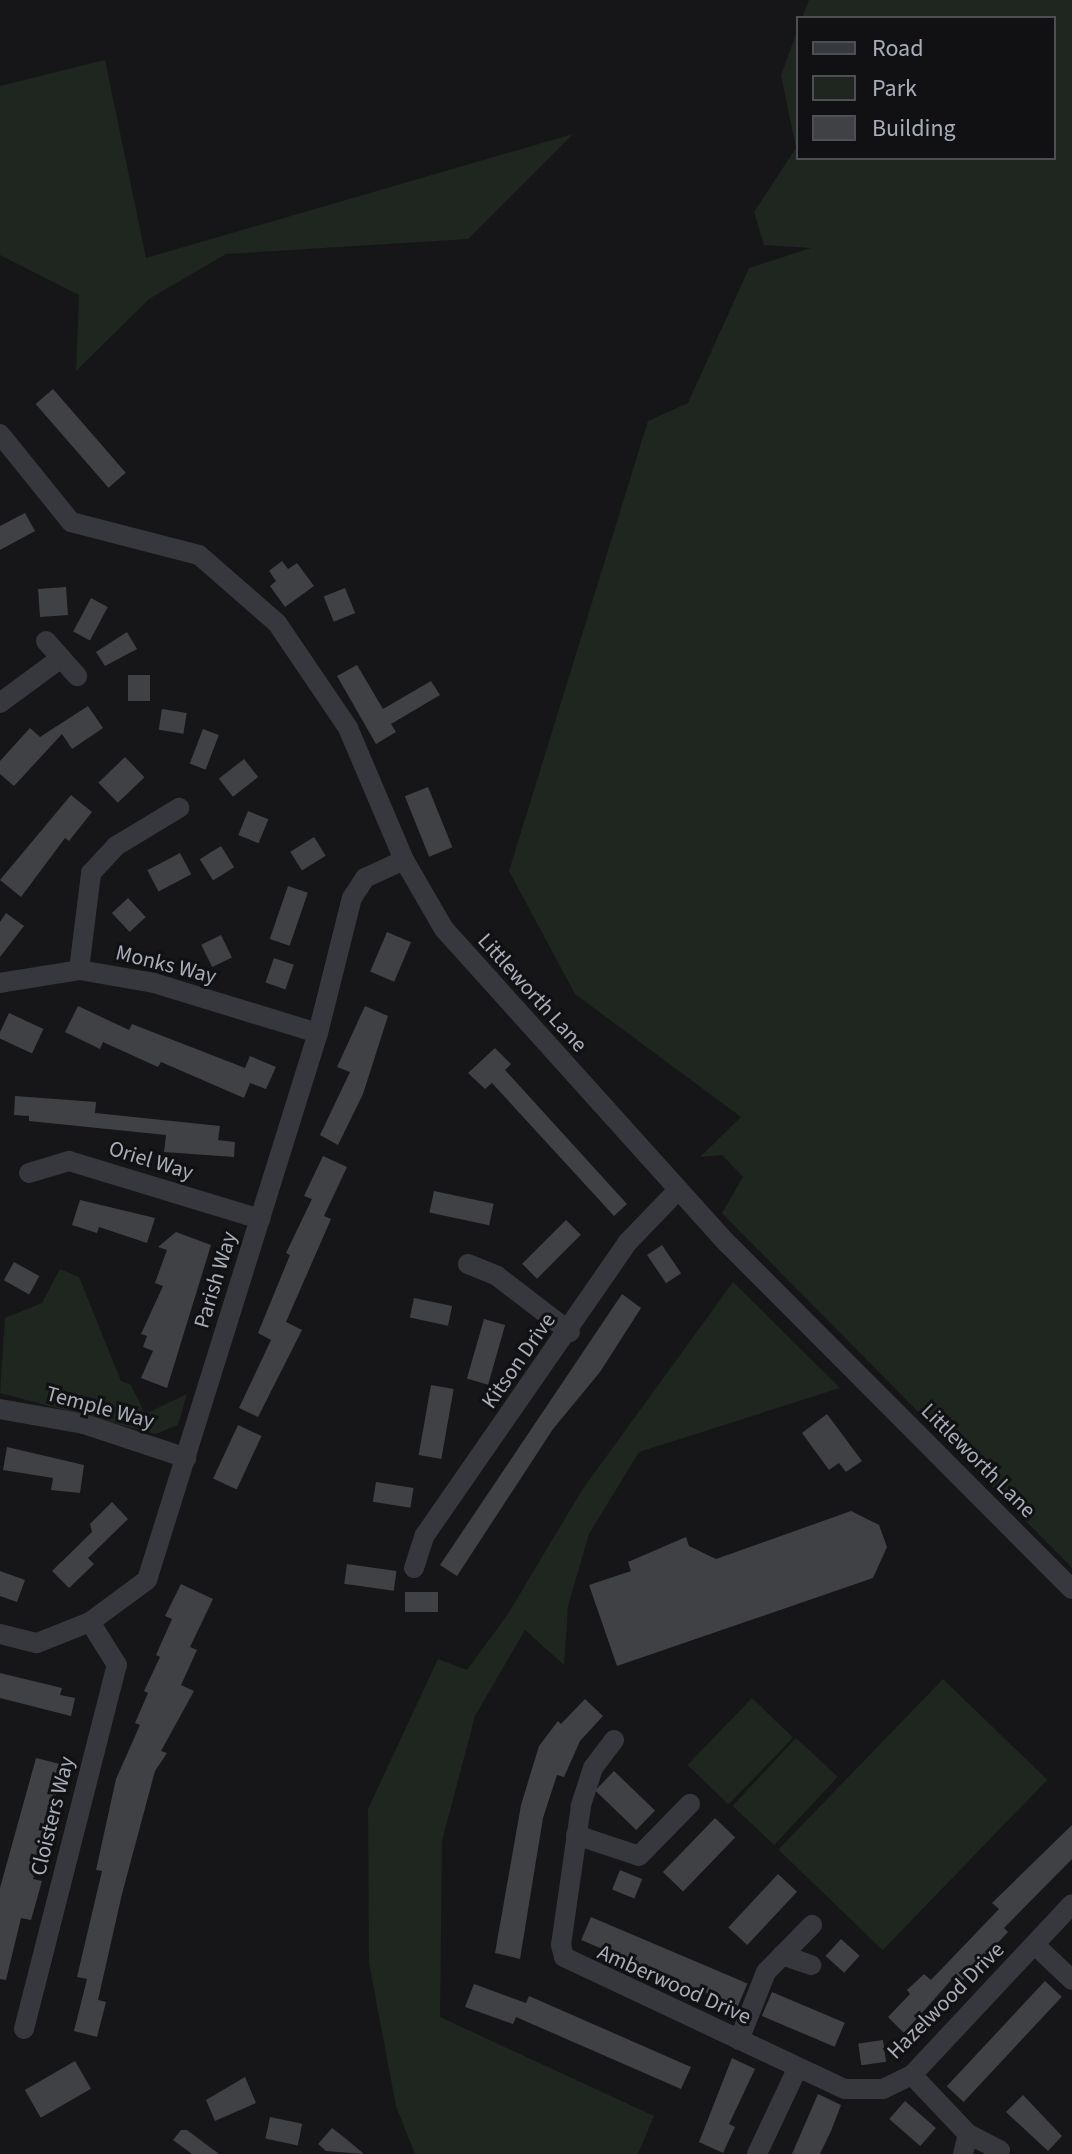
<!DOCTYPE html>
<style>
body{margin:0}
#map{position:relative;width:1072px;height:2154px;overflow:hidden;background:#161618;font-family:"Source Sans 3",sans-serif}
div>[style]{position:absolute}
.green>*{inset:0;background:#1e261f;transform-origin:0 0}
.building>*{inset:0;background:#404145;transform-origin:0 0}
.street>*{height:20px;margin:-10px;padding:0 10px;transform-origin:10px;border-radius:10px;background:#37383d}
span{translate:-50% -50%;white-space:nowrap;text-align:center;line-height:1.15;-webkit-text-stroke:6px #111113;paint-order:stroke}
.street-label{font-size:22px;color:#a8adb8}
.legend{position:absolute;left:796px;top:16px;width:260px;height:144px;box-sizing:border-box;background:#111113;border:2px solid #4d4f55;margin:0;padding:10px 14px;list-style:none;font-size:24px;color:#a8adb8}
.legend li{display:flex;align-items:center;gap:16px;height:40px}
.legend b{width:40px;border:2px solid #4d4f55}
</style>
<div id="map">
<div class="green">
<i style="clip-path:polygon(809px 0,1072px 0,1072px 1568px,722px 1213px,743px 1177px,722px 1155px,700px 1157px,741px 1117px,575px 994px,509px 871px,648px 421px,688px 403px,749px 268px,811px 248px,764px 245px,754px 212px,796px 148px,781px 75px,798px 29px,798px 158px,1054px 158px,1054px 18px,802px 18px)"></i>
<i style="clip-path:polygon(105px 60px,146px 258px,573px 134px,468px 239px,226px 254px,149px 299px,76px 371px,79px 295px,0 255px,0 86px)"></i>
<i style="clip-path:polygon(60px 1269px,79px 1277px,121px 1381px,131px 1385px,145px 1414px,187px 1394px,178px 1425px,155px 1434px,0 1393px,5px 1318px,42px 1303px)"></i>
<i style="clip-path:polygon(733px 1282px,840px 1388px,639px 1452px,589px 1534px,568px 1606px,564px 1665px,525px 1630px,475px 1716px,442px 1841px,440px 2017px,654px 2116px,638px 2154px,415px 2154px,396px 2106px,369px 1963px,368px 1809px,438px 1659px,467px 1670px,508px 1614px,582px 1490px)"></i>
<i style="left:943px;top:1679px;width:145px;height:237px;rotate:44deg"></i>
<i style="left:752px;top:1698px;width:57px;height:93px;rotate:44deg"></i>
<i style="left:796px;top:1738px;width:57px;height:93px;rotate:43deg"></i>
</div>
<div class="building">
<i style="left:53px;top:389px;width:111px;height:23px;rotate:49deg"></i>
<i style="clip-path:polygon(25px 513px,35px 531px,0 550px,0 526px)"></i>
<i style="clip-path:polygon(282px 561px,288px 569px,297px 563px,314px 586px,285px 607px,270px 586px,276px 581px,269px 571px)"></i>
<i style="left:66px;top:587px;width:28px;height:28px;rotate:86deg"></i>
<i style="left:345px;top:588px;width:27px;height:23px;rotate:68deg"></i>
<i style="left:91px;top:598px;width:19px;height:38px;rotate:28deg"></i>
<i style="clip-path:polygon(127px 632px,137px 649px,105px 666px,96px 652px)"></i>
<i style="clip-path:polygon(357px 665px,383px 709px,431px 681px,440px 695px,391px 724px,396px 732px,376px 744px,337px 676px)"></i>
<i style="left:128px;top:675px;width:22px;height:26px"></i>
<i style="clip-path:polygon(88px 706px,103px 728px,72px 749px,62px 734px,14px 786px,0 774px,0 761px,30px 728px,40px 737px)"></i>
<i style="left:162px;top:709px;width:25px;height:21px;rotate:9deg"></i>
<i style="left:203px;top:729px;width:17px;height:37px;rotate:21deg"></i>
<i style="left:125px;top:757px;width:28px;height:37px;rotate:46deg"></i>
<i style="left:244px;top:759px;width:23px;height:32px;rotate:52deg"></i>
<i style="left:428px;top:787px;width:65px;height:25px;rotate:68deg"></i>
<i style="clip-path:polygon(71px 795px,92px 812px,69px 841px,65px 838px,21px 897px,0 880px)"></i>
<i style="left:248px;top:811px;width:22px;height:26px;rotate:22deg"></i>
<i style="left:314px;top:837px;width:22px;height:28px;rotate:58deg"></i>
<i style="left:221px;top:846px;width:25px;height:25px;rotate:58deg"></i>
<i style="left:180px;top:853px;width:24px;height:37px;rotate:62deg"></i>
<i style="left:288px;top:886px;width:21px;height:56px;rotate:19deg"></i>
<i style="left:128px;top:898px;width:26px;height:22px;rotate:47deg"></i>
<i style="clip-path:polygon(6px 913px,24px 926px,0 957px,0 922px)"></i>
<i style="left:387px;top:932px;width:26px;height:43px;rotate:23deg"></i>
<i style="left:221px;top:935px;width:25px;height:22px;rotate:64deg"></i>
<i style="left:274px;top:958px;width:21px;height:26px;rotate:19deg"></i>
<i style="clip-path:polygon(78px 1006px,129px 1030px,132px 1024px,245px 1068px,250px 1056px,276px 1067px,266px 1089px,250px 1083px,244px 1098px,161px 1062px,158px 1067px,103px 1042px,100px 1049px,65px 1032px)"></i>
<i style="clip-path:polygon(365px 1006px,388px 1016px,363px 1094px,338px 1145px,320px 1135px,350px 1072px,337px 1067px)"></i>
<i style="left:9px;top:1013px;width:38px;height:27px;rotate:25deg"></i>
<i style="clip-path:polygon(495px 1048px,511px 1064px,505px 1070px,627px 1204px,614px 1216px,492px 1083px,485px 1089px,468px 1073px)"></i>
<i style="clip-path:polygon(15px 1096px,96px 1102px,95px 1113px,220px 1126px,218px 1140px,235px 1142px,234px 1157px,164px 1152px,166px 1135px,29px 1121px,29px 1116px,14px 1115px)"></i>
<i style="clip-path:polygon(323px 1156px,347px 1167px,324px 1216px,331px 1219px,286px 1322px,302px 1330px,258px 1417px,239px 1408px,271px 1340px,258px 1333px,290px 1255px,286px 1253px,312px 1199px,304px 1196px)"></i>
<i style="left:434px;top:1191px;width:61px;height:22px;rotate:12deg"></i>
<i style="clip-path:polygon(80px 1200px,155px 1218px,147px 1243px,99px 1227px,97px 1233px,72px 1225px)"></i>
<i style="left:566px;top:1220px;width:21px;height:62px;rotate:45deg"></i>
<i style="clip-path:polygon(176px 1232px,211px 1245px,167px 1388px,141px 1378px,153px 1351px,143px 1347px,147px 1336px,141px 1334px,163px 1286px,155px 1283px,167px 1250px,158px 1247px)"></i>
<i style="left:662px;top:1245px;width:34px;height:18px;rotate:56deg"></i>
<i style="left:14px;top:1262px;width:29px;height:21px;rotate:29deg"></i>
<i style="clip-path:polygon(622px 1294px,641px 1308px,600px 1372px,553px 1429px,457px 1576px,440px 1565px)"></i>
<i style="left:414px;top:1298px;width:39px;height:20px;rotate:12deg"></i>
<i style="left:484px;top:1319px;width:22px;height:62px;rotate:16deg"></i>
<i style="left:431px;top:1385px;width:23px;height:71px;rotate:10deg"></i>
<i style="clip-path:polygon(827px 1414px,862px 1461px,846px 1472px,839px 1463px,829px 1470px,802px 1433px)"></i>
<i style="left:238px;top:1425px;width:26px;height:59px;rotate:25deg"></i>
<i style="clip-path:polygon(7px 1447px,84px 1465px,80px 1493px,51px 1490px,53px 1478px,3px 1470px)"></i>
<i style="left:376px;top:1482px;width:38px;height:20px;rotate:9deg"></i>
<i style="clip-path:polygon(112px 1502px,128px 1519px,88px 1558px,94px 1564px,69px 1588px,52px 1571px,92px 1532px,90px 1524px)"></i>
<i style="clip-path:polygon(851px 1511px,879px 1525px,887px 1547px,873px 1578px,617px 1666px,589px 1585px,631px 1571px,628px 1562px,686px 1537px,689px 1546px,716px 1559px)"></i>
<i style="left:347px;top:1564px;width:50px;height:20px;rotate:8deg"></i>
<i style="clip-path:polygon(0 1571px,25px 1580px,17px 1602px,0 1596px)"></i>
<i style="clip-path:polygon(181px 1584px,213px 1599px,190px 1647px,197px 1650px,181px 1685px,194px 1691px,161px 1751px,167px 1753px,155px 1771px,122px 1894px,98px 2000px,106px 2002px,97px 2037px,74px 2031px,87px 1979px,77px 1977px,102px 1871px,96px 1870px,116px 1779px,140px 1725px,135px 1723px,148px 1693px,144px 1691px,160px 1657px,156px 1655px,172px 1619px,165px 1616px)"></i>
<i style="left:405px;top:1592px;width:33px;height:20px"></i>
<i style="clip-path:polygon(0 1673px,62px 1688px,60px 1695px,75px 1698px,71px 1716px,0 1698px)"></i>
<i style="clip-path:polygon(585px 1699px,603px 1716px,580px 1741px,564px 1777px,557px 1775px,543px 1818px,520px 1959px,495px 1953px,521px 1805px,539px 1746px,558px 1721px,561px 1724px)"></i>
<i style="clip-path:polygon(36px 1758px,64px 1765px,33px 1879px,42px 1881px,31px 1920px,21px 1918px,6px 1980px,0 1979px,0 1888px)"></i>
<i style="left:614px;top:1771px;width:57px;height:27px;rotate:44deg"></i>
<i style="left:715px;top:1818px;width:28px;height:75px;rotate:44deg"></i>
<i style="clip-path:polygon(1072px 1825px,1072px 1859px,1004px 1928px,1008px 1932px,959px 1984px,953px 1978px,904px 2033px,888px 2017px,910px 1994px,907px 1990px,924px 1974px,931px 1980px,999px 1909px,992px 1903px)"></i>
<i style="left:620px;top:1870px;width:24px;height:21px;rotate:22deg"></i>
<i style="left:778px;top:1874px;width:26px;height:73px;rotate:43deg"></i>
<i style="left:591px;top:1917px;width:170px;height:25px;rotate:23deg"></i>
<i style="left:841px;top:1939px;width:25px;height:23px;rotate:42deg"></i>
<i style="left:1045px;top:1981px;width:23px;height:144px;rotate:43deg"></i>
<i style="clip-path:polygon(474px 1984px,526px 2003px,529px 1996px,691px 2067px,681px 2089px,516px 2017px,513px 2024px,465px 2007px)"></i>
<i style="left:772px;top:1992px;width:79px;height:26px;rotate:23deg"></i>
<i style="left:883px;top:2040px;width:22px;height:25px;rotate:82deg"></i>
<i style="clip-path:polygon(732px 2058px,755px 2069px,729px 2124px,735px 2127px,723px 2153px,699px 2142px)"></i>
<i style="left:75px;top:2061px;width:32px;height:58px;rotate:60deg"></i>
<i style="clip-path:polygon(245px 2077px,256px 2103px,215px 2121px,206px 2100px)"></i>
<i style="clip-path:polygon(818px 2094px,841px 2105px,831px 2131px,820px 2154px,792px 2154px)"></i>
<i style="clip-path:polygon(1023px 2095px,1062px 2136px,1048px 2151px,1006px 2112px)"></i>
<i style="left:905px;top:2101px;width:41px;height:24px;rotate:41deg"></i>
<i style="left:270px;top:2117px;width:33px;height:22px;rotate:12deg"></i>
<i style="clip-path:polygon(332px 2128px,345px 2138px,364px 2154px,326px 2151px,318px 2144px)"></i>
<i style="clip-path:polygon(181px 2130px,187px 2130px,219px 2154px,192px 2154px,173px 2140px)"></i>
</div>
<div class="street">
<i style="left:0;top:434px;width:113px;rotate:51.1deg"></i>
<i style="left:71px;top:522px;width:132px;rotate:14.5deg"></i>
<i style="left:199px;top:555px;width:103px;rotate:41.1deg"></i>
<i style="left:277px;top:623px;width:127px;rotate:55.9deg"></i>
<i style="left:348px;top:728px;width:143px;rotate:67deg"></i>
<i style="left:404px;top:860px;width:80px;rotate:59.9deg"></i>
<i style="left:444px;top:929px;width:424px;rotate:48deg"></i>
<i style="left:728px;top:1244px;width:487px;rotate:45.1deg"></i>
<i style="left:46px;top:641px;width:47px;rotate:48.5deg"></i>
<i style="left:0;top:703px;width:76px;rotate:-36.4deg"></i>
<i style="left:79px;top:970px;width:98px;rotate:-82.9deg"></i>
<i style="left:91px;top:873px;width:37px;rotate:-47deg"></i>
<i style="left:116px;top:846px;width:74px;rotate:-31.1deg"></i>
<i style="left:0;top:983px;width:80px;rotate:-9.3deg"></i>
<i style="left:79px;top:970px;width:76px;rotate:9.8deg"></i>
<i style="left:154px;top:983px;width:171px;rotate:17deg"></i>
<i style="left:29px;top:1173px;width:42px;rotate:-16.7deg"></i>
<i style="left:69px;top:1161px;width:200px;rotate:16.9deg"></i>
<i style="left:468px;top:1264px;width:31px;rotate:22deg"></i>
<i style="left:497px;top:1276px;width:92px;rotate:37.5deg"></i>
<i style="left:0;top:1409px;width:85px;rotate:10.1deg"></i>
<i style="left:84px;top:1424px;width:108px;rotate:18.4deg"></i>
<i style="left:414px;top:1568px;width:35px;rotate:-72deg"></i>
<i style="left:425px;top:1535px;width:355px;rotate:-55.3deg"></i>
<i style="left:627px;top:1243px;width:72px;rotate:-46.1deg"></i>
<i style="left:0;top:1634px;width:38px;rotate:14deg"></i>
<i style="left:37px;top:1643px;width:57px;rotate:-21.6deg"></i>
<i style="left:90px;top:1622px;width:71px;rotate:-36.4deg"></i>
<i style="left:147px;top:1580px;width:573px;rotate:-72.64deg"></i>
<i style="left:318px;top:1033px;width:139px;rotate:-75.9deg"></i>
<i style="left:352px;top:898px;width:24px;rotate:-57deg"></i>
<i style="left:365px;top:878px;width:43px;rotate:-24.8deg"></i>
<i style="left:614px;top:1740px;width:35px;rotate:127deg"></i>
<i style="left:593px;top:1768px;width:40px;rotate:108deg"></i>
<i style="left:581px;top:1806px;width:140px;rotate:98.2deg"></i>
<i style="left:561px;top:1945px;width:12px;rotate:76deg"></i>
<i style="left:564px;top:1957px;width:310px;rotate:25.2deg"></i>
<i style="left:845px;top:2089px;width:38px"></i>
<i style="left:883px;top:2089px;width:32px;rotate:-26deg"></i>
<i style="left:912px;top:2075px;width:234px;rotate:-46.9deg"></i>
<i style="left:576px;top:1835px;width:66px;rotate:18.4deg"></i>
<i style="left:639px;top:1856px;width:73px;rotate:-45.6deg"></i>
<i style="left:1035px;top:1945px;width:51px;rotate:43.4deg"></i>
<i style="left:782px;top:1955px;width:31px;rotate:19deg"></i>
<i style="left:24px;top:2029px;width:376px;rotate:-75.7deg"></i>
<i style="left:117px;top:1665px;width:51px;rotate:-122.1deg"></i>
<i style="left:739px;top:2040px;width:73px;rotate:-68.3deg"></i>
<i style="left:766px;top:1972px;width:66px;rotate:-45.6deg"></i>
<i style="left:912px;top:2075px;width:81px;rotate:46.5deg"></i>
<i style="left:968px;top:2134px;width:21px;rotate:104deg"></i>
<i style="left:968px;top:2134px;width:36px;rotate:27deg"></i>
<i style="left:757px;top:2154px;width:94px;rotate:-64.8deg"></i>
</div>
<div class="street-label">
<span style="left:166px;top:965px;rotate:14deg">Monks Way</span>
<span style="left:532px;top:993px;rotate:48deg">Littleworth Lane</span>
<span style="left:151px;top:1161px;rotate:17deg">Oriel Way</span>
<span style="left:216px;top:1280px;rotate:-73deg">Parish Way</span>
<span style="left:519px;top:1361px;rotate:-55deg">Kitson Drive</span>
<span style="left:100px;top:1408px;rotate:15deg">Temple Way</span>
<span style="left:978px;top:1461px;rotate:45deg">Littleworth Lane</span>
<span style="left:53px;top:1816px;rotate:-76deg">Cloisters Way</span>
<span style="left:674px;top:1985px;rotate:24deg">Amberwood Drive</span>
<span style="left:946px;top:2001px;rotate:-45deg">Hazelwood Drive</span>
</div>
<ul class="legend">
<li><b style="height:10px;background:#37383d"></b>Road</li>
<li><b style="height:22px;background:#1e261f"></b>Park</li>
<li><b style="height:22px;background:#404145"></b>Building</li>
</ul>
</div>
